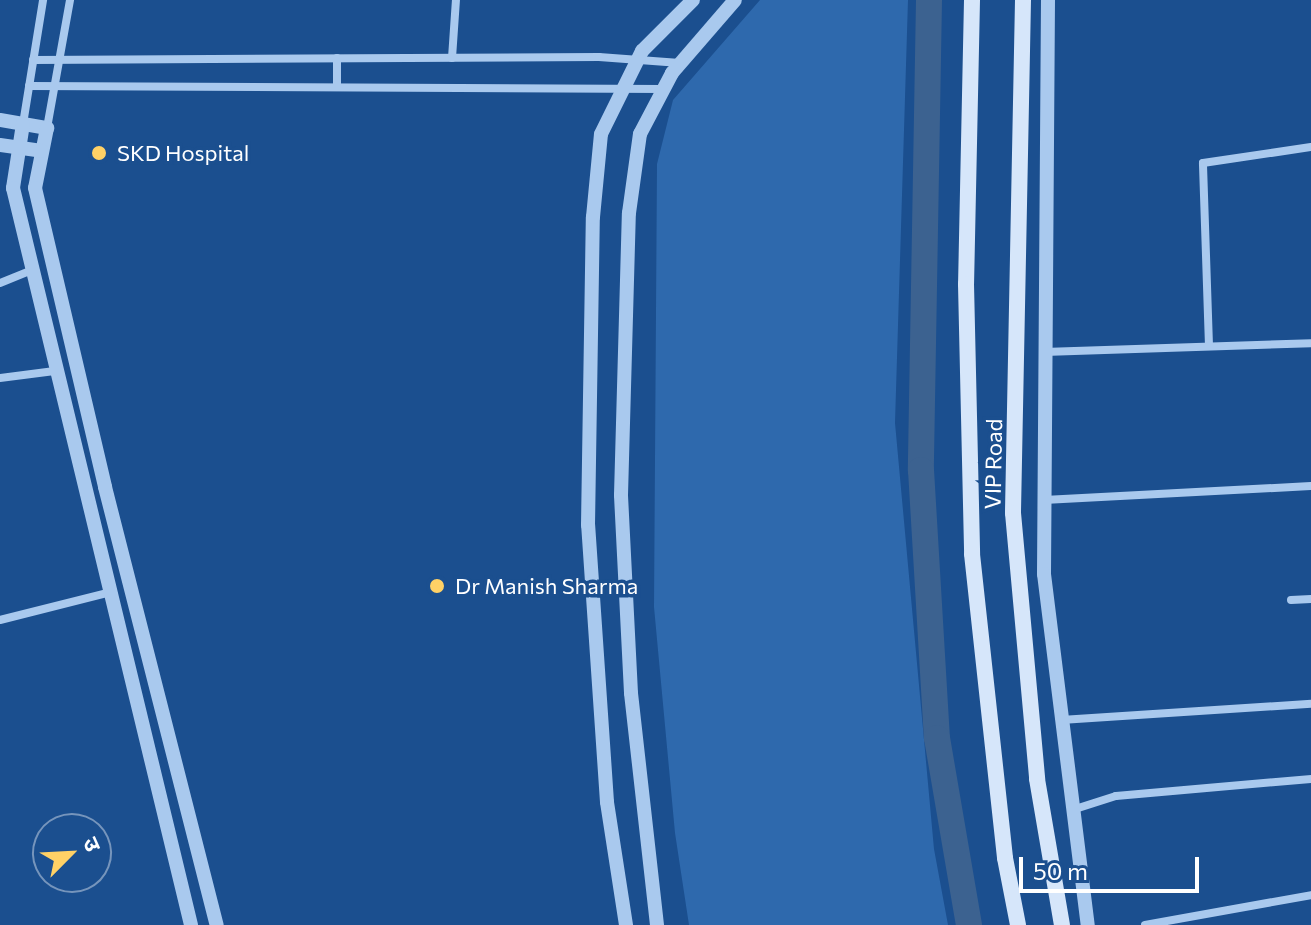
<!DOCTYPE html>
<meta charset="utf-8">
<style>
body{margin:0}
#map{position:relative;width:1311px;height:925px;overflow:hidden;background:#1b4f8f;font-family:Commissioner,"Noto Sans Devanagari",sans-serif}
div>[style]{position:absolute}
.green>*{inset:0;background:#2e69ad}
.canal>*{height:26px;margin:-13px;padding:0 13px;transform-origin:13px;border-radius:13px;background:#3c6290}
.minor>*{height:8px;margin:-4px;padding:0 4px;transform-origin:4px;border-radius:4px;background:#a9c9ee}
.tertiary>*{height:14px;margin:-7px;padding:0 7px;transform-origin:7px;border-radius:7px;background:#a9c9ee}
.secondary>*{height:16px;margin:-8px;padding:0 8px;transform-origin:8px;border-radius:8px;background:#d6e6fa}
.dots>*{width:22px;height:22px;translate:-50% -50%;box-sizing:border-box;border:4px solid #1b4f8f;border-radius:50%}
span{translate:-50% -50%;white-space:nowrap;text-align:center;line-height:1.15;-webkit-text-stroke:7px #1b4f8f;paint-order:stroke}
.poi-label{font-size:22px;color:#fff}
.left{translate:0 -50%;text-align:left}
.street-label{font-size:22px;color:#fff}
.north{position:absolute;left:32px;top:813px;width:80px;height:80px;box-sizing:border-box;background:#1b4f8f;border:2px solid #7695bc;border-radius:50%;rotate:66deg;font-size:22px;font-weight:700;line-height:32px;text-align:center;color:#fff}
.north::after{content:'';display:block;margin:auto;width:28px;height:36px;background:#ffd166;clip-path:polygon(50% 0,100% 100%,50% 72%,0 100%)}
.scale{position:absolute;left:1019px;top:857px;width:180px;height:36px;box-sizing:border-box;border:4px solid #fff;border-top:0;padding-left:10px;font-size:24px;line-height:28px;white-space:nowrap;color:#fff;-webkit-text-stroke:6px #1b4f8f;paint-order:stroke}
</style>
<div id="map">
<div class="green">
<i style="clip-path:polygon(760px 0,908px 0,895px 423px,934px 849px,948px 925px,689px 925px,675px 833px,654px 607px,657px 164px,673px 100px)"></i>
</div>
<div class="canal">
<i style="left:929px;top:0;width:470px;rotate:91deg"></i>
<i style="left:921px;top:470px;width:268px;rotate:86.6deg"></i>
<i style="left:937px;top:738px;width:190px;rotate:80.3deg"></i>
</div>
<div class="minor">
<i style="left:337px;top:58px;width:29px;rotate:90deg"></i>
<i style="left:452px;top:58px;width:58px;rotate:-86.1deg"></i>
<i style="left:33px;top:60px;width:566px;rotate:-0.3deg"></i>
<i style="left:599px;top:57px;width:81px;rotate:4.2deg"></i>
<i style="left:29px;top:86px;width:634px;rotate:0.27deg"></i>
<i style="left:23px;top:124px;width:126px;rotate:-80.8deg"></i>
<i style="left:47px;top:128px;width:130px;rotate:-79.8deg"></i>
<i style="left:0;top:283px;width:35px;rotate:-22deg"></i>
<i style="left:1209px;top:346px;width:183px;rotate:-91.9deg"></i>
<i style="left:1203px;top:163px;width:109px;rotate:-8.4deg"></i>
<i style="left:1044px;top:352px;width:267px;rotate:-1.9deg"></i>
<i style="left:0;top:378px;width:55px;rotate:-7.3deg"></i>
<i style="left:1044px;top:500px;width:267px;rotate:-3deg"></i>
<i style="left:1291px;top:600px;width:20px;rotate:-3deg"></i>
<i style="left:0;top:620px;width:110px;rotate:-14.2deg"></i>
<i style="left:1061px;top:720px;width:251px;rotate:-3.7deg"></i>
<i style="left:1072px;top:810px;width:46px;rotate:-17.7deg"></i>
<i style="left:1116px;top:796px;width:196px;rotate:-5deg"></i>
<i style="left:1145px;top:925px;width:169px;rotate:-10.2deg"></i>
</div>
<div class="tertiary">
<i style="left:1048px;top:0;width:574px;rotate:90.4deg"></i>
<i style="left:1044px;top:574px;width:354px;rotate:82.9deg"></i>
<i style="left:0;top:120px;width:48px;rotate:9.7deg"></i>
<i style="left:47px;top:128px;width:61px;rotate:101.3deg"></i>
<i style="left:35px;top:188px;width:307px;rotate:76.8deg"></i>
<i style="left:105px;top:487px;width:452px;rotate:75.7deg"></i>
<i style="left:23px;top:124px;width:65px;rotate:98.9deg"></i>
<i style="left:13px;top:188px;width:758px;rotate:76.42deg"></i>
<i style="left:0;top:145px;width:42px;rotate:8.1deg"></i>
<i style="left:626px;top:925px;width:124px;rotate:-98.8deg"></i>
<i style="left:607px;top:802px;width:278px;rotate:-93.9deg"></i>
<i style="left:588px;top:525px;width:308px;rotate:-89.1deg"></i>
<i style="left:593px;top:217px;width:83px;rotate:-84.5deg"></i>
<i style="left:601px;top:134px;width:93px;rotate:-63.7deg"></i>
<i style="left:642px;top:51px;width:72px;rotate:-45deg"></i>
<i style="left:657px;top:925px;width:233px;rotate:-96.4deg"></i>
<i style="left:631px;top:693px;width:198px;rotate:-92.9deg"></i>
<i style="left:621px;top:495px;width:282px;rotate:-88.4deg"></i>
<i style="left:629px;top:213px;width:80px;rotate:-82.1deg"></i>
<i style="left:640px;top:134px;width:69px;rotate:-62.3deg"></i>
<i style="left:672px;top:73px;width:96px;rotate:-49.2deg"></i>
</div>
<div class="secondary">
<i style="left:972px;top:0;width:284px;rotate:91.2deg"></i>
<i style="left:966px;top:284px;width:270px;rotate:88.7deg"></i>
<i style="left:972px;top:554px;width:306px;rotate:83.8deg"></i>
<i style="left:1005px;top:858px;width:68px;rotate:79deg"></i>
<i style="left:1023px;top:0;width:513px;rotate:91.12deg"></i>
<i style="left:1013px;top:513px;width:267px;rotate:84.8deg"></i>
<i style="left:1037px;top:779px;width:148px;rotate:80.3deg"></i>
</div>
<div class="dots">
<i style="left:99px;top:153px;background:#ffd166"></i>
<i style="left:437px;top:586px;background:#ffd166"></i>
</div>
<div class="poi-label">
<span class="left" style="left:117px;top:153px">SKD Hospital</span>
<span class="left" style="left:455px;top:586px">Dr Manish Sharma</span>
</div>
<div class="street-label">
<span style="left:993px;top:464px;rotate:-89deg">VIP Road</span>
</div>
<div class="north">उ</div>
<div class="scale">50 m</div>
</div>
